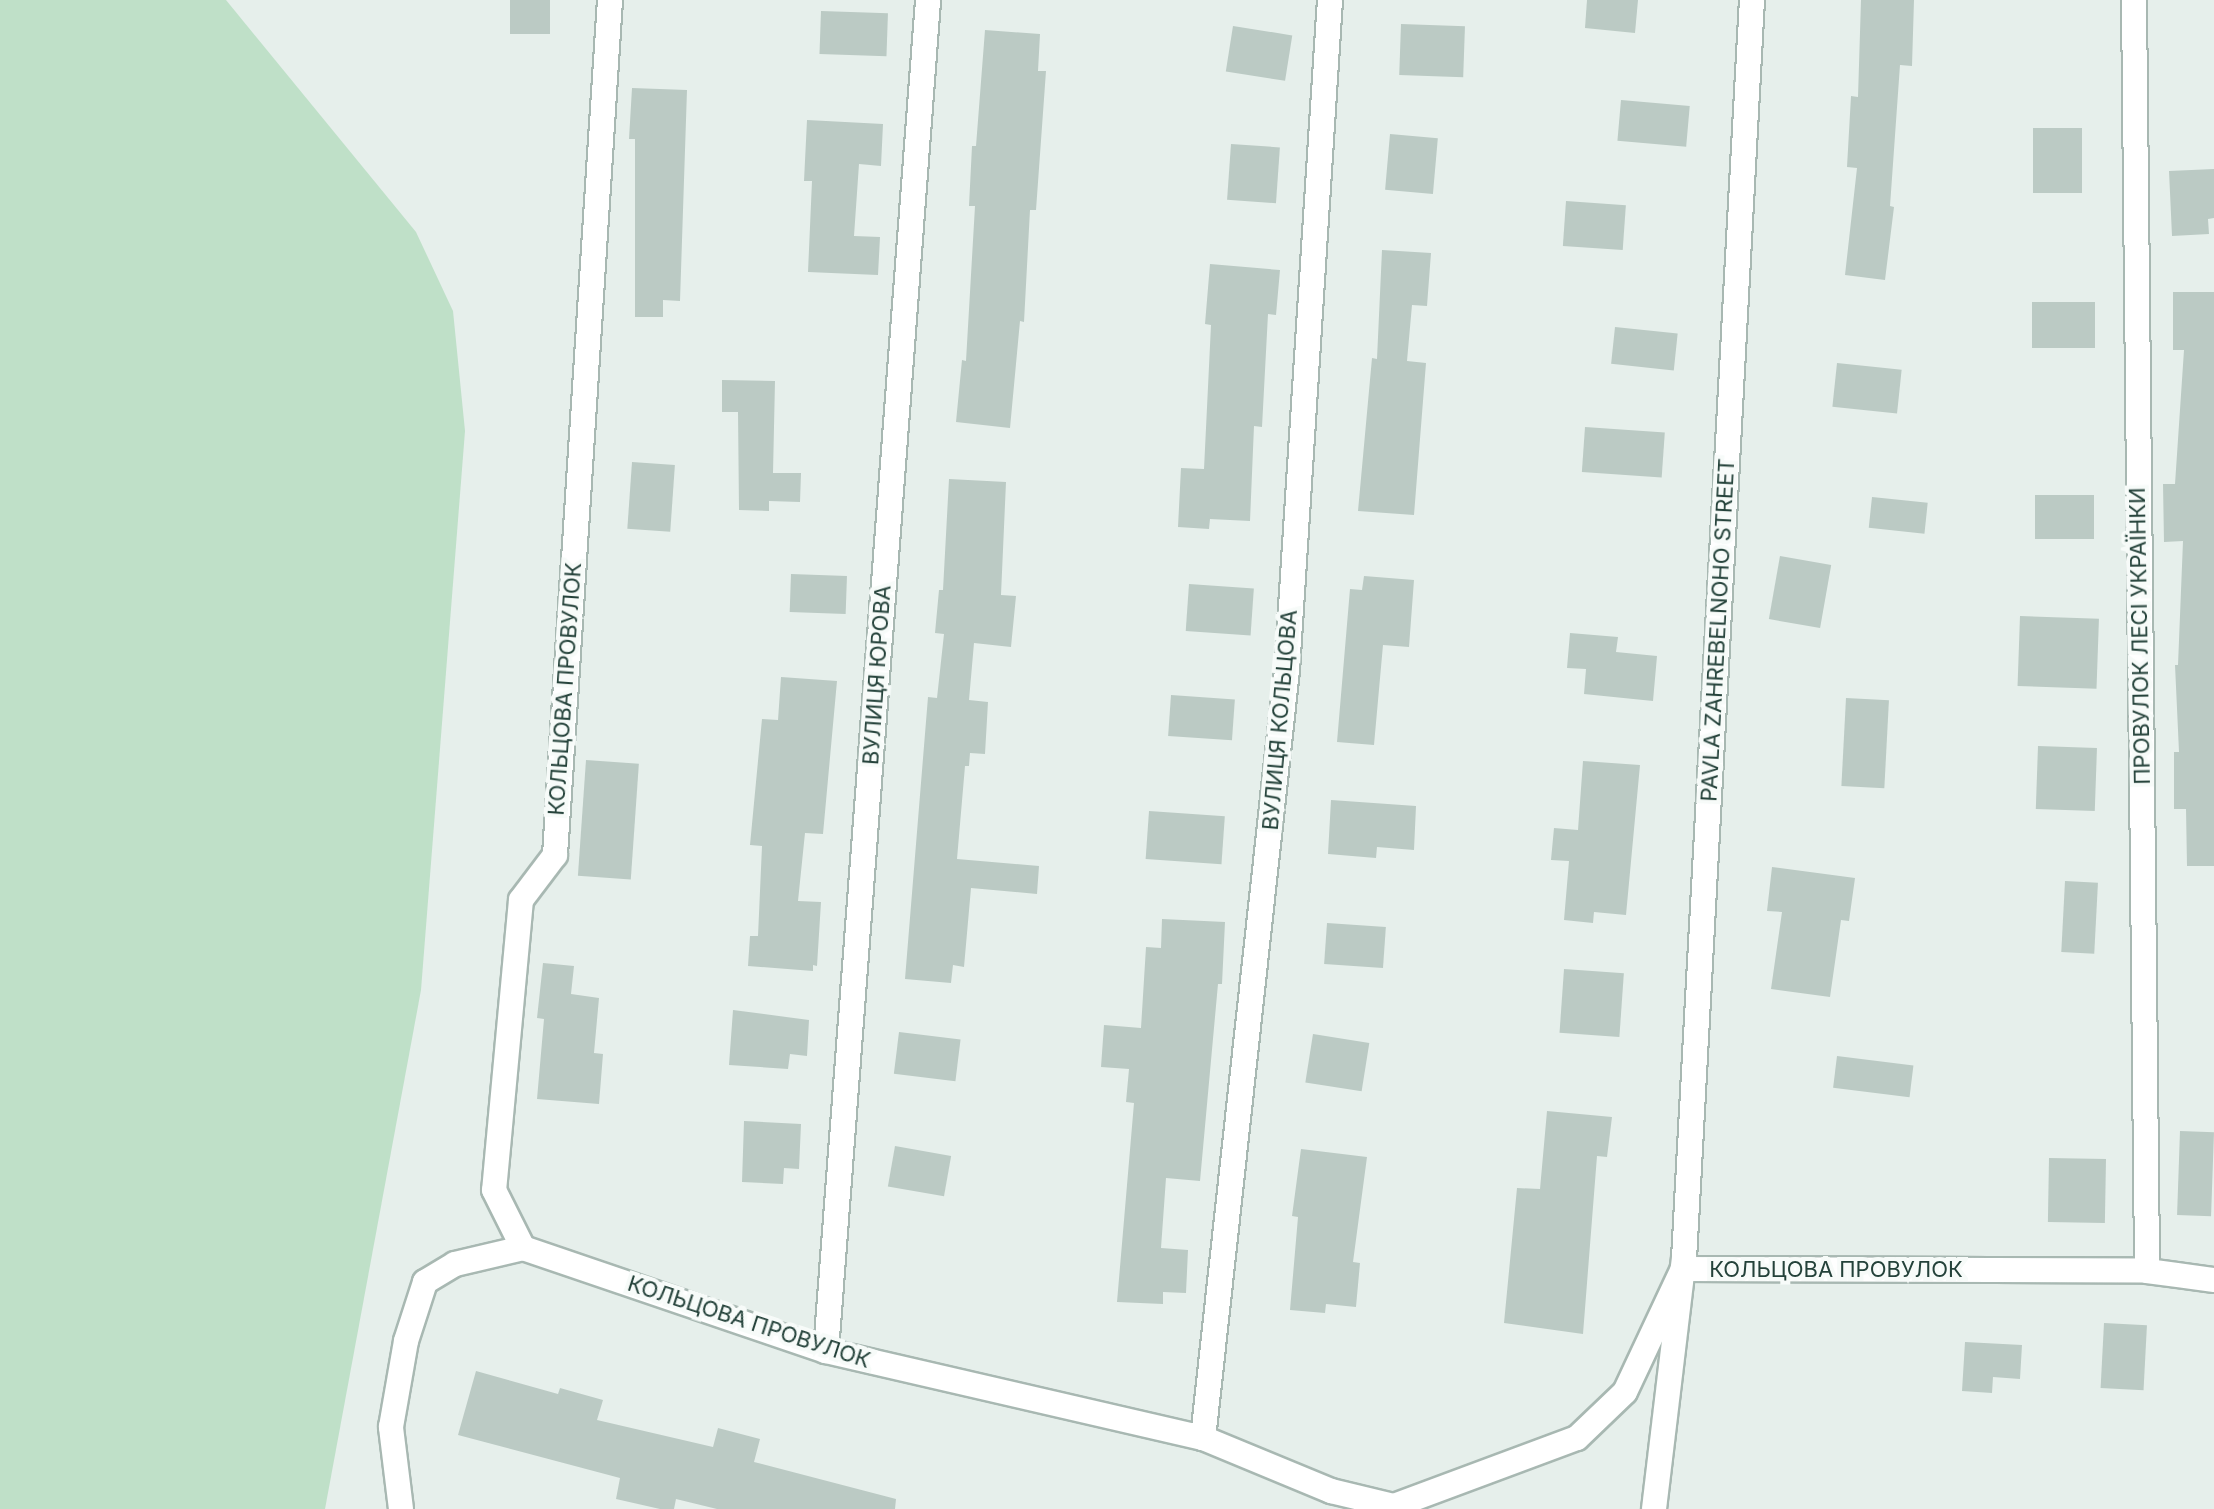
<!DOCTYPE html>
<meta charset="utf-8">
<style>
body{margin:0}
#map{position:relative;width:2214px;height:1509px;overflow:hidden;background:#e6efeb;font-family:Inter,sans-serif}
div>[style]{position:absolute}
.green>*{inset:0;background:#bfe0c8}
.building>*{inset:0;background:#bbcac4;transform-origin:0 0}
.roads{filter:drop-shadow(2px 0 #a8b8b2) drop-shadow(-2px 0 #a8b8b2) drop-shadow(0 2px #a8b8b2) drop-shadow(0 -2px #a8b8b2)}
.minor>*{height:24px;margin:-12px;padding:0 12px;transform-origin:12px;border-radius:12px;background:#fff}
span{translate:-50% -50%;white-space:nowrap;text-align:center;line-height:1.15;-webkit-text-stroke:8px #f7fbf9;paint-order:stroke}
.street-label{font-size:22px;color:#24423a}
</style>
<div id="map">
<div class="green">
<i style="clip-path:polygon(0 0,226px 0,416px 232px,453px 311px,465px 431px,421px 990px,325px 1509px,0 1509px)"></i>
</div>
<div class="building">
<i style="left:510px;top:0;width:40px;height:34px"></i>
<i style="clip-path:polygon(1587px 0,1638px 0,1635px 33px,1585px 28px)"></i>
<i style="clip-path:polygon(1861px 0,1914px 0,1912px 66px,1900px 65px,1890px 206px,1894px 207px,1885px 280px,1845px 275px,1857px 168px,1847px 167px,1851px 96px,1858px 97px)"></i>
<i style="left:821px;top:11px;width:67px;height:43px;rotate:2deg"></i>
<i style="left:1401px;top:24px;width:64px;height:51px;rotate:2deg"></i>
<i style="left:1233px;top:26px;width:60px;height:46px;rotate:9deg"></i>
<i style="clip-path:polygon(985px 30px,1040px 34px,1038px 71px,1046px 71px,1036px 210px,1030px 210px,1024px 322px,1020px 321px,1010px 428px,956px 422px,962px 360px,966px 361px,975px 206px,969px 206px,972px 146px,976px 146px)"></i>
<i style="clip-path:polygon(632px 88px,687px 90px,680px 301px,663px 300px,663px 317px,635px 317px,635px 139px,629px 139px)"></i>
<i style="left:1621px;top:100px;width:69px;height:41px;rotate:5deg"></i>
<i style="clip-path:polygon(807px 120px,883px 124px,881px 166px,859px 164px,854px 236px,880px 237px,878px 275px,808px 272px,812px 181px,804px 181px)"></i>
<i style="left:2033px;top:128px;width:49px;height:65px"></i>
<i style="left:1390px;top:134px;width:48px;height:56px;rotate:5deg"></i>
<i style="left:1231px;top:144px;width:49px;height:56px;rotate:4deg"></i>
<i style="clip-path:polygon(2214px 169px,2214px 218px,2208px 219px,2209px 234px,2172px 236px,2169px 171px)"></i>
<i style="left:1566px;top:201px;width:60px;height:45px;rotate:4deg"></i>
<i style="clip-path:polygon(1382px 250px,1431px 253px,1427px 306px,1412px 305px,1407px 361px,1426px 363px,1414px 515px,1358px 511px,1372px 358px,1377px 359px)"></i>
<i style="clip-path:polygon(1210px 264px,1280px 270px,1276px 315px,1268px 314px,1262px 427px,1254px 426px,1250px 521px,1210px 519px,1209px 529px,1178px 527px,1181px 468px,1204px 469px,1211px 325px,1205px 324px)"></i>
<i style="clip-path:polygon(2173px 292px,2214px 292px,2214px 866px,2187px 866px,2186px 809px,2174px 809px,2174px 752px,2179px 752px,2175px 665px,2178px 665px,2183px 541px,2164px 542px,2163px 484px,2175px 484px,2184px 350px,2173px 350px)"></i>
<i style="left:2032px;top:302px;width:63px;height:46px"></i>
<i style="left:1615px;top:327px;width:63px;height:37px;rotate:6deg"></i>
<i style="left:1837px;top:363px;width:65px;height:44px;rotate:6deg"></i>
<i style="clip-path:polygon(722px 380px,775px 381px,773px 473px,801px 473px,800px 502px,769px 501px,769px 511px,739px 510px,738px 412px,722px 412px)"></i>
<i style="left:1585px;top:427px;width:80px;height:45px;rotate:4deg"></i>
<i style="left:632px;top:462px;width:43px;height:67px;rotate:4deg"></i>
<i style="clip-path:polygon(949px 479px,1006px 482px,1001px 595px,1016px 596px,1011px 647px,974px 643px,969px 700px,988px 702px,985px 754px,970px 753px,969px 766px,965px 766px,957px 859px,1039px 866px,1037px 894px,971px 888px,964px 967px,953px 965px,951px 983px,905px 979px,928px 697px,937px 698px,944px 634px,935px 633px,939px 590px,943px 590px)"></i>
<i style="left:2035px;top:495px;width:59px;height:44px"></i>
<i style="left:1872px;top:497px;width:56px;height:31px;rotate:6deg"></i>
<i style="left:1780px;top:556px;width:52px;height:64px;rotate:10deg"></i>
<i style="left:791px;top:574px;width:56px;height:38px;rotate:2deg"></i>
<i style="clip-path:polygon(1364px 576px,1414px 580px,1409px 647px,1383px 645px,1374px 745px,1337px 742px,1350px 589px,1362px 590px)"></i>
<i style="left:1189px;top:584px;width:65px;height:47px;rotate:4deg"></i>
<i style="left:2020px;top:616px;width:79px;height:70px;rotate:2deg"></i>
<i style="clip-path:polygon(1570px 633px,1618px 637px,1616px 652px,1657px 656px,1653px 701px,1584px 694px,1586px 669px,1567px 668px)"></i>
<i style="clip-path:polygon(781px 677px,837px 681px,823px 834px,805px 833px,798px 901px,821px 902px,817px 966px,813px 965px,813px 971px,748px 966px,750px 936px,758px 936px,762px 846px,750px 845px,762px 719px,778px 720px)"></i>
<i style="left:1171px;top:695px;width:64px;height:41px;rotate:4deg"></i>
<i style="left:1846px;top:698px;width:43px;height:88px;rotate:3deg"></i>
<i style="left:2038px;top:746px;width:59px;height:63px;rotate:2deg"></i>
<i style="left:586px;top:760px;width:53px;height:116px;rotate:4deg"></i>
<i style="clip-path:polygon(1583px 761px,1640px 765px,1626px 915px,1594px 912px,1593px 923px,1564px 920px,1569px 861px,1551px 860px,1554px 828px,1578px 830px)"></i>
<i style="clip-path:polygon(1331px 800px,1416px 806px,1414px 850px,1377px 847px,1376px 858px,1328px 854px)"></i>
<i style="left:1149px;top:811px;width:76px;height:48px;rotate:4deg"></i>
<i style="clip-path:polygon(1772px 867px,1855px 878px,1849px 921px,1841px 920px,1830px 997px,1771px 989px,1782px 912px,1767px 911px)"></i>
<i style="left:2065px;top:881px;width:33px;height:71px;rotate:3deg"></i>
<i style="clip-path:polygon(1162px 919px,1225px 922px,1222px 984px,1218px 984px,1200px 1181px,1166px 1178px,1161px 1248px,1188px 1250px,1186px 1293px,1163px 1292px,1163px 1304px,1117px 1302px,1134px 1103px,1126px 1102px,1129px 1069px,1101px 1067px,1104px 1025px,1141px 1028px,1146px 947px,1161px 948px)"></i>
<i style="left:1327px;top:923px;width:59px;height:41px;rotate:4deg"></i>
<i style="clip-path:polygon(543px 963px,574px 966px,571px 994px,599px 998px,594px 1053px,603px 1054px,599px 1104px,537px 1099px,544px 1019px,537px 1018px)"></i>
<i style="left:1564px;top:969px;width:60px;height:64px;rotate:4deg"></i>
<i style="clip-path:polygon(733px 1010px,809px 1020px,807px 1056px,790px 1054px,788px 1069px,729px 1065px)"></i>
<i style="left:899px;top:1032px;width:62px;height:42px;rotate:7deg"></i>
<i style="left:1313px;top:1034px;width:57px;height:49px;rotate:9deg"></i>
<i style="left:1837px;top:1056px;width:77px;height:32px;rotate:7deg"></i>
<i style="clip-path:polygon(1547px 1111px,1612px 1117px,1607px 1157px,1597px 1156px,1583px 1334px,1504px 1323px,1517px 1188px,1540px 1189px)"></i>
<i style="clip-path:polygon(744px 1121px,801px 1124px,799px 1169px,784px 1168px,783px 1184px,742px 1182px)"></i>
<i style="left:2180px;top:1131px;width:34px;height:84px;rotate:2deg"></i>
<i style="left:895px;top:1146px;width:57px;height:41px;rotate:10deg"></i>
<i style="clip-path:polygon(1301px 1149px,1367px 1157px,1353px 1262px,1360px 1263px,1356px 1307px,1326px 1304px,1325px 1313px,1290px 1310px,1298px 1217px,1292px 1216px)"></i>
<i style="left:2049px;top:1158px;width:57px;height:64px;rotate:1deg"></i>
<i style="left:2104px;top:1323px;width:43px;height:65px;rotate:3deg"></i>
<i style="clip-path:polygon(1965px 1342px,2022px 1345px,2020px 1379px,1993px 1377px,1992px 1393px,1962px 1391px)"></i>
<i style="clip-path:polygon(476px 1371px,558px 1394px,560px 1388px,603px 1400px,597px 1420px,713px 1447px,718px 1428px,760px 1439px,754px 1462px,896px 1499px,895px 1509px,717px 1509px,676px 1499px,674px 1509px,660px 1509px,616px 1499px,620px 1478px,458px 1435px)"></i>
</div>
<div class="roads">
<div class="minor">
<i style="left:610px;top:0;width:857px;rotate:93.68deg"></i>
<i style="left:555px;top:855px;width:56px;rotate:127.1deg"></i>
<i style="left:521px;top:900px;width:291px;rotate:95.3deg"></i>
<i style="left:494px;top:1190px;width:65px;rotate:63.4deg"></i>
<i style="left:523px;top:1248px;width:320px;rotate:18.8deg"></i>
<i style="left:826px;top:1351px;width:387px;rotate:13deg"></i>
<i style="left:1203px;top:1438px;width:139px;rotate:22.5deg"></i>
<i style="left:1331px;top:1491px;width:65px;rotate:13.4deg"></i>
<i style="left:1394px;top:1506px;width:195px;rotate:-20.4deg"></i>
<i style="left:1577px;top:1438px;width:66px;rotate:-43.8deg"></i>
<i style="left:1625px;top:1392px;width:136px;rotate:-64.8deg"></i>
<i style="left:1683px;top:1269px;width:464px;rotate:0.2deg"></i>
<i style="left:2147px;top:1271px;width:68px;rotate:7.7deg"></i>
<i style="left:2134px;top:0;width:1271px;rotate:89.41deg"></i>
<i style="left:826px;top:1351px;width:1355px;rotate:-85.68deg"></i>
<i style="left:1203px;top:1438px;width:773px;rotate:-83.76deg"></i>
<i style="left:1287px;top:670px;width:671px;rotate:-86.33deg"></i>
<i style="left:401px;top:1509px;width:83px;rotate:-97deg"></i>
<i style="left:391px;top:1427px;width:87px;rotate:-80.1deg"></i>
<i style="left:406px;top:1341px;width:62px;rotate:-72.1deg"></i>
<i style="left:425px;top:1282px;width:35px;rotate:-31deg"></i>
<i style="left:455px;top:1264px;width:70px;rotate:-13.2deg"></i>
<i style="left:1654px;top:1509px;width:252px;rotate:-83.2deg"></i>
<i style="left:1684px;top:1259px;width:1261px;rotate:-86.91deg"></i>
</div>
</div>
<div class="street-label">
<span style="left:1718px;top:630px;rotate:-87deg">PAVLA ZAHREBELNOHO STREET</span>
<span style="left:2140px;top:636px;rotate:-91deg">ПРОВУЛОК ЛЕСІ УКРАЇНКИ</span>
<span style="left:877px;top:675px;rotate:-86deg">ВУЛИЦЯ ЮРОВА</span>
<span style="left:565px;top:689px;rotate:-86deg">КОЛЬЦОВА ПРОВУЛОК</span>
<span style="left:1280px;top:720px;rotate:-85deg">ВУЛИЦЯ КОЛЬЦОВА</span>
<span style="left:1836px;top:1270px">КОЛЬЦОВА ПРОВУЛОК</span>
<span style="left:749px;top:1322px;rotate:18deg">КОЛЬЦОВА ПРОВУЛОК</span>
</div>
</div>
